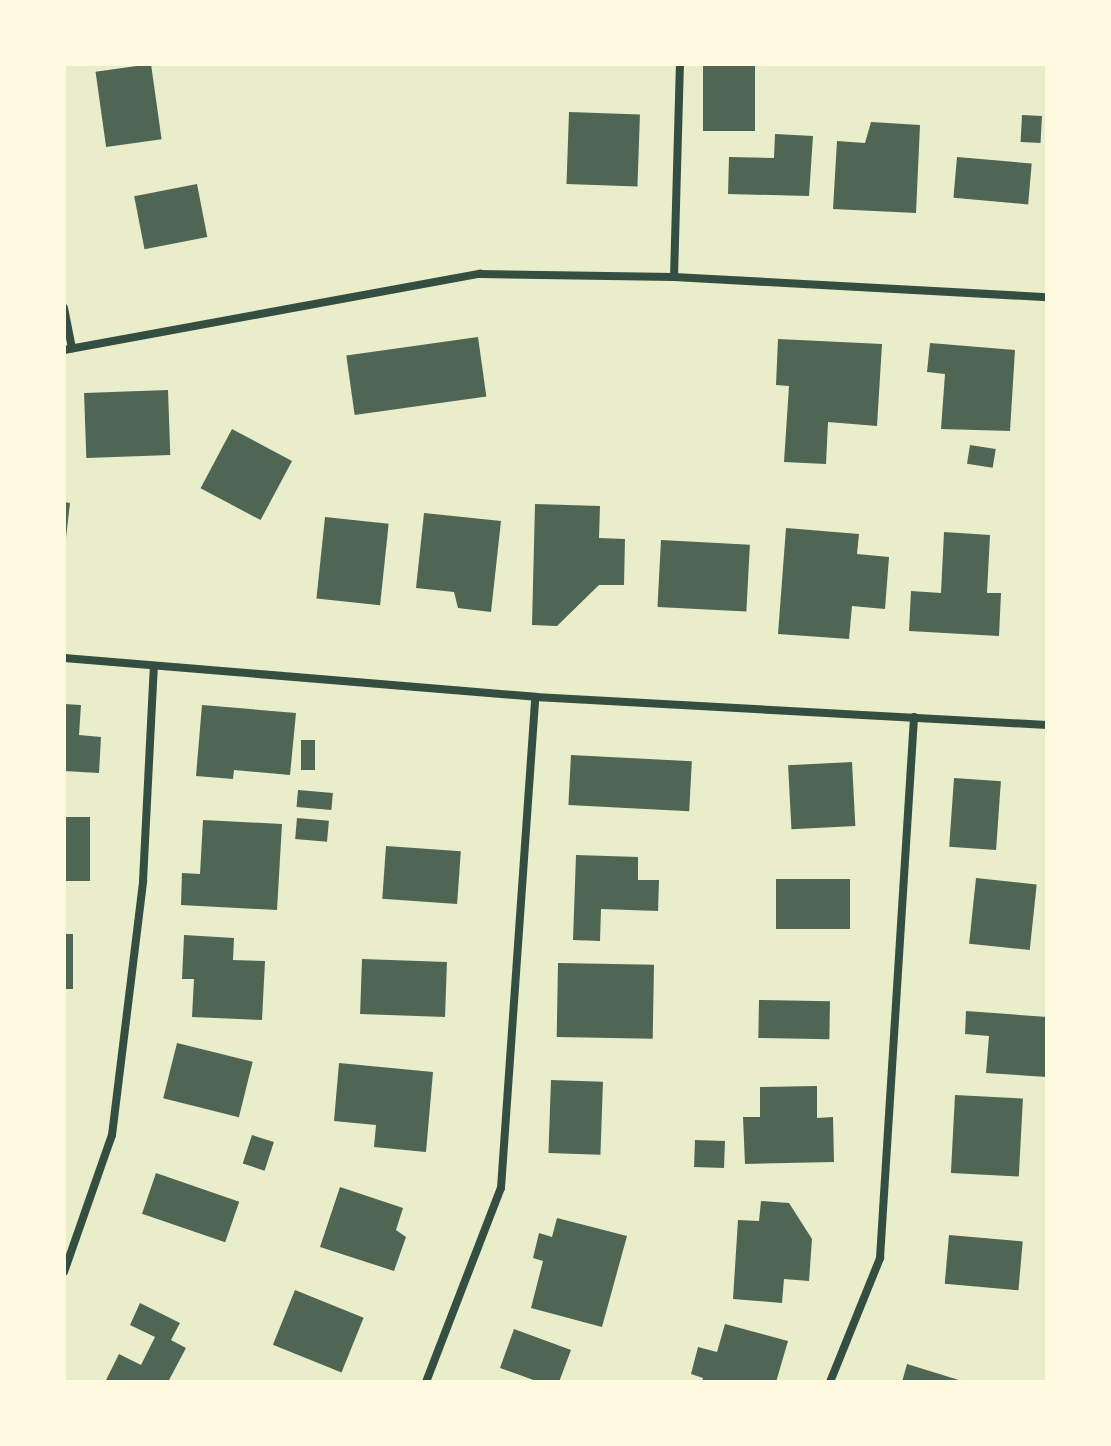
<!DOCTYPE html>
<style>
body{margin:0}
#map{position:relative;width:1111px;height:1446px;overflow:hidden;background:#e9edc9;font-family:"Fira Sans",sans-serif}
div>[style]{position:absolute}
.building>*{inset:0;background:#4f6655;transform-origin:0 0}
.minor>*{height:8px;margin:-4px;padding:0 4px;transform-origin:4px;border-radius:4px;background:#344e41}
span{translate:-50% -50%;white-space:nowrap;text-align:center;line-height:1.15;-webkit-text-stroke:7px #fefae0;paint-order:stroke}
.frame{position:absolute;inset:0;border:66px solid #fefae0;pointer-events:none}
</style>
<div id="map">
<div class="building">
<i style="left:151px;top:64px;width:76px;height:56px;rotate:82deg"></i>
<i style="left:703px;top:64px;width:52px;height:67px"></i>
<i style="left:569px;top:112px;width:71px;height:72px;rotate:2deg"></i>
<i style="left:1022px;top:115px;width:20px;height:27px;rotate:3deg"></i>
<i style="clip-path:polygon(871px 122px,920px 125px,916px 213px,833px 209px,837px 141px,865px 143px)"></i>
<i style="clip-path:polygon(775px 134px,813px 136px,809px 196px,728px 194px,729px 157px,774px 158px)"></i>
<i style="left:957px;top:157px;width:75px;height:41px;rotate:5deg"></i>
<i style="left:197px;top:184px;width:54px;height:64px;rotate:79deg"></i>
<i style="left:478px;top:337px;width:60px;height:133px;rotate:82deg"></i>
<i style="clip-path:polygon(778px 339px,882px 344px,877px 426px,828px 422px,826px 464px,784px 462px,789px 386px,776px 385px)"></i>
<i style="clip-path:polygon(930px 343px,1015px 350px,1010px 431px,941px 429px,945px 374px,927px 372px)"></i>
<i style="left:168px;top:390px;width:65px;height:84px;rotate:88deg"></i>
<i style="left:232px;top:429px;width:68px;height:67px;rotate:28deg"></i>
<i style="left:970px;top:445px;width:26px;height:19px;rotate:9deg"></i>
<i style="clip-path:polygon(64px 502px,70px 503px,66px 538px,64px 538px)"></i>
<i style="clip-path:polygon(535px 504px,600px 506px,599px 538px,625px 539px,624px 585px,599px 585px,557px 626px,532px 625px)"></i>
<i style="clip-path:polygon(424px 513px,501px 521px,491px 612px,458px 608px,454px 592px,416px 588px)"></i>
<i style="left:325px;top:517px;width:64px;height:82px;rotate:6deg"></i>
<i style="clip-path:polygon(786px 528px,859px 534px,857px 554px,889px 557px,885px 609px,852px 606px,849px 639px,778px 634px)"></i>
<i style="clip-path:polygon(944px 532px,990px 535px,987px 593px,1001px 593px,999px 636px,909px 631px,911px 591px,941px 593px)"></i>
<i style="left:661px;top:540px;width:89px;height:67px;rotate:3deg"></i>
<i style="clip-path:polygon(64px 704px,81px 705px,79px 735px,101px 737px,99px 773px,64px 771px)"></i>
<i style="clip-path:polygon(202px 705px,296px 713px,290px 775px,234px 770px,233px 779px,196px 776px)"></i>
<i style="left:301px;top:740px;width:14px;height:30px"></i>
<i style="left:571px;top:755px;width:121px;height:50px;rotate:3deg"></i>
<i style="left:852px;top:762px;width:64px;height:64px;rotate:87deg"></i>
<i style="left:954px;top:778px;width:47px;height:69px;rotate:4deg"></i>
<i style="left:298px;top:790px;width:35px;height:17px;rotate:5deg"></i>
<i style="left:64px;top:817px;width:26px;height:64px"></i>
<i style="left:297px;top:818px;width:32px;height:21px;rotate:5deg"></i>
<i style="clip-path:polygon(203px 820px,282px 824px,277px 910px,181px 905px,182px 873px,200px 874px)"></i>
<i style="left:386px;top:846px;width:75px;height:53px;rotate:4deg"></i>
<i style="clip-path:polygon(576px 855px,638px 857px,638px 880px,659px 880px,658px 911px,601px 909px,600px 941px,573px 940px)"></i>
<i style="left:976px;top:878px;width:61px;height:66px;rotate:6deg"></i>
<i style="left:776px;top:879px;width:74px;height:50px"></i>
<i style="left:64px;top:934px;width:9px;height:55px"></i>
<i style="clip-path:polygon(184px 935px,234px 938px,233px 960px,265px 961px,262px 1020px,192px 1017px,194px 979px,182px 979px)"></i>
<i style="left:362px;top:959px;width:85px;height:55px;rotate:2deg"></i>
<i style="left:558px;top:963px;width:96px;height:74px;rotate:1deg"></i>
<i style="left:759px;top:1000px;width:71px;height:38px;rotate:1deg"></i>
<i style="clip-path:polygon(966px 1011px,1047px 1017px,1047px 1077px,986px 1073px,989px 1036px,965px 1034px)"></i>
<i style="left:177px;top:1043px;width:78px;height:57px;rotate:14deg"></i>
<i style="clip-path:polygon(339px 1063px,433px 1072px,426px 1152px,374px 1147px,376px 1125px,334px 1121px)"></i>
<i style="left:551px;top:1080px;width:52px;height:73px;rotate:2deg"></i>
<i style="clip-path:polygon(817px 1086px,817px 1118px,833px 1117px,834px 1162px,745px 1164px,743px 1117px,760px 1117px,760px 1087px)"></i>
<i style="left:955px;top:1095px;width:68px;height:78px;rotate:3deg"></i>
<i style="left:252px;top:1135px;width:23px;height:30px;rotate:18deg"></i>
<i style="left:695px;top:1140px;width:30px;height:27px;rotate:2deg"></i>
<i style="left:156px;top:1173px;width:88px;height:43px;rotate:19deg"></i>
<i style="clip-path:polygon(340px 1187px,403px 1208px,396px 1230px,406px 1237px,394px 1271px,320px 1247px)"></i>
<i style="clip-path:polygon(761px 1201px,789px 1203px,812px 1239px,809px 1281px,784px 1279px,782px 1303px,733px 1299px,738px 1220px,759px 1221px)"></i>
<i style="clip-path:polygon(557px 1218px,627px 1236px,602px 1327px,531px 1308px,543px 1261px,533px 1258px,539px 1233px,552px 1237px)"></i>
<i style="left:949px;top:1235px;width:74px;height:49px;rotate:5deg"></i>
<i style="left:295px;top:1290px;width:74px;height:59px;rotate:22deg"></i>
<i style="clip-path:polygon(140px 1303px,180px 1323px,171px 1340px,186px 1348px,168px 1382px,105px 1382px,119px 1354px,141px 1365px,155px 1337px,130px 1325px)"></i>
<i style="clip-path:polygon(725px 1324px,788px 1341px,776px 1382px,702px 1382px,703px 1378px,691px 1374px,698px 1347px,717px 1352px)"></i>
<i style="clip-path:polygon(514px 1329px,571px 1350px,559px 1382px,539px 1382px,500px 1368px)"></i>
<i style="clip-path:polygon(907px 1364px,962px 1381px,962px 1382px,902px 1382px)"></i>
</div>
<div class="minor">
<i style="left:674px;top:277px;width:213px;rotate:-88.4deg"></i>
<i style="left:64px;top:308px;width:41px;rotate:78.7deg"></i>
<i style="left:64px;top:350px;width:423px;rotate:-10.4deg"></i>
<i style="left:480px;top:274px;width:194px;rotate:0.9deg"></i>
<i style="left:674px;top:277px;width:374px;rotate:3.1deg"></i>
<i style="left:64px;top:658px;width:473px;rotate:4.7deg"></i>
<i style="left:535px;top:697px;width:513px;rotate:3.13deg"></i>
<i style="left:64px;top:1272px;width:145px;rotate:-70.7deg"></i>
<i style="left:112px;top:1135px;width:256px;rotate:-83deg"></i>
<i style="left:143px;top:881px;width:215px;rotate:-87.1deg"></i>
<i style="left:426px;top:1382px;width:208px;rotate:-68.9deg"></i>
<i style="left:501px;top:1188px;width:492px;rotate:-86deg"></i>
<i style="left:830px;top:1382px;width:134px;rotate:-68deg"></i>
<i style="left:880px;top:1258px;width:542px;rotate:-86.4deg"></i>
</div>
<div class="frame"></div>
</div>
